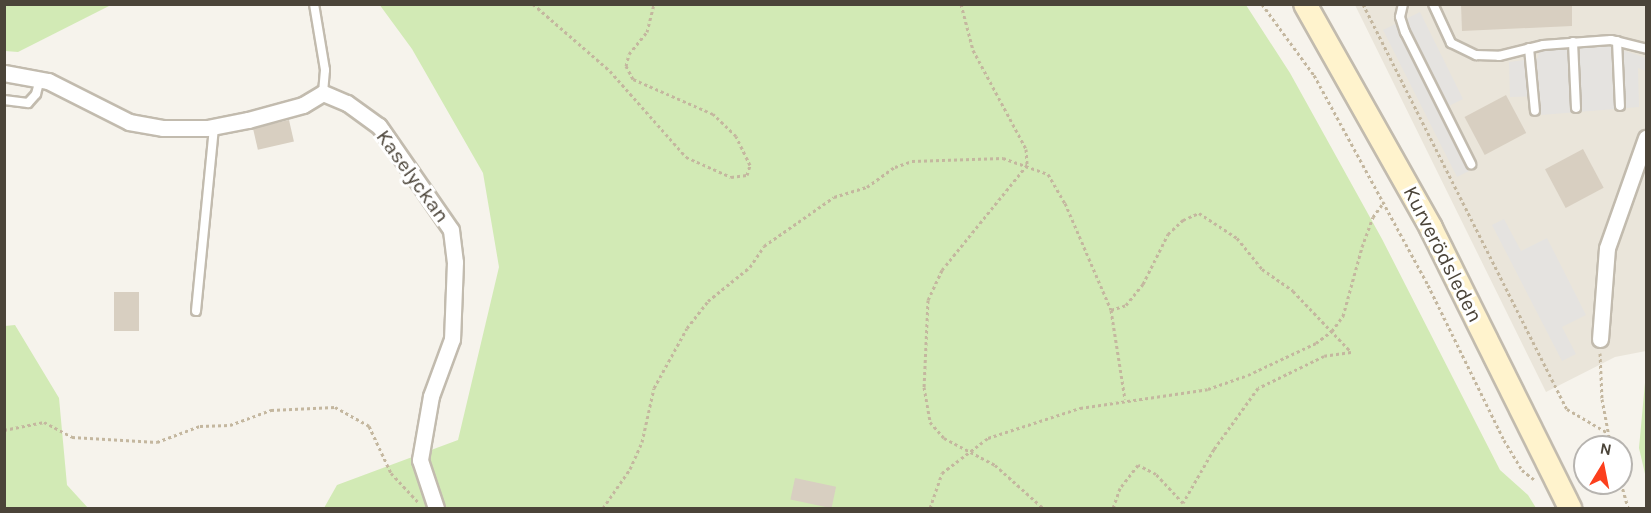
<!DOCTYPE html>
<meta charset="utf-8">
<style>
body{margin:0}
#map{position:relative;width:1651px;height:513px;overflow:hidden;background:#f6f3ec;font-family:Karla,sans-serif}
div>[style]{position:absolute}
.residential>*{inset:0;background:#eae5da}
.green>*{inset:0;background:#d2eab5}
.parking>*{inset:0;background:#e5e3e0}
.building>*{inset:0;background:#d8cfc1;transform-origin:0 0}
.path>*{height:3px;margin-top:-1.5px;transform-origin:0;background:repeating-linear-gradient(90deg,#c4b79f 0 3px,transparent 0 6px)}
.roads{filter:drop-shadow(2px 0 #c2bbae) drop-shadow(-2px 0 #c2bbae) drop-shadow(0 2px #c2bbae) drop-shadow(0 -2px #c2bbae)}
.service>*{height:8px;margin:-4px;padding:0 4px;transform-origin:4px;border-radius:4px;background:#fff}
.minor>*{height:15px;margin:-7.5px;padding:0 7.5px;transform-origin:7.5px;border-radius:7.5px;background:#fff}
.secondary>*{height:22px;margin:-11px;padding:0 11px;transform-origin:11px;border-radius:11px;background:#fff3cd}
span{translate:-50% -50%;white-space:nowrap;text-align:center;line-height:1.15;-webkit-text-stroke:6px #fff;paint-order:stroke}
.street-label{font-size:21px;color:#4b4439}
.frame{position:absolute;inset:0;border:6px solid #4b4439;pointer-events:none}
.north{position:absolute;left:1573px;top:435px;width:60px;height:60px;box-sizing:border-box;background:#fff;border:2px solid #b7b4b0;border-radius:50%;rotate:10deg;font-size:16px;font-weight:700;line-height:24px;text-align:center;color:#4b4439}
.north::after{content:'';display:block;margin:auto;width:21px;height:27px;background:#fc3f1d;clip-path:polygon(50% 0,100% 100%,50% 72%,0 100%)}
</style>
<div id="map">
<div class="residential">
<i style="clip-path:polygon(1355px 5px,1646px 5px,1646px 351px,1615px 357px,1546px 392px)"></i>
</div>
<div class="green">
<i style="clip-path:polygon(5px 4px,111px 4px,111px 5px,18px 52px,5px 51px)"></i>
<i style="clip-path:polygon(379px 4px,1246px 5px,1290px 73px,1382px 239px,1500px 470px,1528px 495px,1536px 508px,324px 508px,337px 485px,458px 440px,499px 267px,483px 173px,412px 49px)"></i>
<i style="clip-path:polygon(15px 325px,59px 398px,67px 485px,88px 508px,5px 508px,5px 326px)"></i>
<i style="clip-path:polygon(1646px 372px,1646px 478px,1639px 448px)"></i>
</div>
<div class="parking">
<i style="clip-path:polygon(1420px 12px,1463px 99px,1439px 111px,1469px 171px,1457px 177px,1383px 30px)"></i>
<i style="clip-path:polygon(1607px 45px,1646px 58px,1646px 71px,1638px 68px,1639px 107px,1541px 115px,1540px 96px,1510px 97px,1509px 62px,1538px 58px,1539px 50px)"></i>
<i style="clip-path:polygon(1504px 219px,1521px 251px,1547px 238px,1586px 315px,1562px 327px,1576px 354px,1562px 361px,1492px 225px)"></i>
</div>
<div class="building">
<i style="clip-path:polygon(1461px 4px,1572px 4px,1572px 26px,1462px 31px)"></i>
<i style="left:1506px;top:95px;width:43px;height:47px;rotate:62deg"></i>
<i style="left:289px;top:120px;width:22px;height:37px;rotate:77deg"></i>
<i style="left:1583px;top:149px;width:44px;height:43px;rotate:62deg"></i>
<i style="left:114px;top:292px;width:25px;height:39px"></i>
<i style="left:795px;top:478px;width:42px;height:22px;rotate:12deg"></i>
</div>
<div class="path">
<i style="left:533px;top:4px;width:102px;rotate:41deg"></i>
<i style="left:610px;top:71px;width:115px;rotate:48.5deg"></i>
<i style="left:686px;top:157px;width:49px;rotate:24deg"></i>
<i style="left:731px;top:177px;width:16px;rotate:-7deg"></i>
<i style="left:747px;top:175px;width:10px;rotate:-73deg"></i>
<i style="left:750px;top:165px;width:32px;rotate:-116deg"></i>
<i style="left:736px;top:136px;width:32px;rotate:-136deg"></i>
<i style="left:713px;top:114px;width:87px;rotate:-156.4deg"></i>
<i style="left:633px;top:79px;width:15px;rotate:-118deg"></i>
<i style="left:626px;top:66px;width:12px;rotate:-76deg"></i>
<i style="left:629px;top:54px;width:28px;rotate:-51deg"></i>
<i style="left:647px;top:32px;width:29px;rotate:-76deg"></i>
<i style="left:961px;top:4px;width:48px;rotate:75.4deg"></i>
<i style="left:973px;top:50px;width:112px;rotate:61.8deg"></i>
<i style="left:1026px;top:149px;width:16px;rotate:86deg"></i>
<i style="left:1027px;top:165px;width:135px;rotate:129deg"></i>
<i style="left:942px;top:270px;width:33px;rotate:115deg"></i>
<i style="left:928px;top:300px;width:87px;rotate:92.6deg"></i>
<i style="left:924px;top:387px;width:36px;rotate:80deg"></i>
<i style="left:930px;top:422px;width:21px;rotate:49deg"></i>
<i style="left:944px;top:438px;width:58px;rotate:27.9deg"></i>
<i style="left:995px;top:465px;width:64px;rotate:41.9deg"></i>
<i style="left:1262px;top:4px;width:88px;rotate:53.8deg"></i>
<i style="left:1314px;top:75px;width:239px;rotate:61.5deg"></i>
<i style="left:1428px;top:285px;width:173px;rotate:63.9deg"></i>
<i style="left:1504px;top:440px;width:35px;rotate:59deg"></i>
<i style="left:1522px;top:470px;width:16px;rotate:38deg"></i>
<i style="left:1363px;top:4px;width:453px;rotate:63.3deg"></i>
<i style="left:1567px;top:409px;width:48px;rotate:30.3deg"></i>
<i style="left:1111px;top:310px;width:16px;rotate:-18deg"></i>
<i style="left:1126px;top:305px;width:27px;rotate:-51deg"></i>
<i style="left:1143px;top:284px;width:56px;rotate:-63.4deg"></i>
<i style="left:1168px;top:234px;width:21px;rotate:-43deg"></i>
<i style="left:1183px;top:220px;width:17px;rotate:-24deg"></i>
<i style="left:1199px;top:213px;width:45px;rotate:33.3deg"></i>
<i style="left:1237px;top:238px;width:40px;rotate:51deg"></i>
<i style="left:1262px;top:269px;width:38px;rotate:35deg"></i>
<i style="left:1293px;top:291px;width:84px;rotate:46.4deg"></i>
<i style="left:1351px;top:352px;width:27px;rotate:172deg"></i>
<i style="left:1324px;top:356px;width:73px;rotate:154.1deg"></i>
<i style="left:1258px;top:388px;width:75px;rotate:125.8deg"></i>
<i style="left:1214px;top:449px;width:62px;rotate:119.9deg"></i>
<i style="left:1183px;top:503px;width:40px;rotate:-133deg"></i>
<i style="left:1156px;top:474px;width:20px;rotate:-153deg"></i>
<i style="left:1138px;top:465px;width:29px;rotate:128deg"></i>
<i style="left:1120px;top:488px;width:21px;rotate:109deg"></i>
<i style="left:1600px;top:353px;width:46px;rotate:87.5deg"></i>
<i style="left:1602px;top:399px;width:49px;rotate:79.4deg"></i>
<i style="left:4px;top:430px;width:41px;rotate:-11.3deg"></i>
<i style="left:44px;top:422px;width:32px;rotate:28deg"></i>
<i style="left:72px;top:437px;width:85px;rotate:3.4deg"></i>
<i style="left:157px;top:442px;width:46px;rotate:-20.4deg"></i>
<i style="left:200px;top:426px;width:30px;rotate:-2deg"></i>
<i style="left:230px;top:425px;width:44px;rotate:-20.1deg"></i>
<i style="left:271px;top:410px;width:64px;rotate:-2.7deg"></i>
<i style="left:335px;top:407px;width:39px;rotate:29deg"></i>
<i style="left:369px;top:426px;width:52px;rotate:64.9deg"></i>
<i style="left:391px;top:473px;width:40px;rotate:47deg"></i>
<i style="left:1621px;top:483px;width:26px;rotate:74deg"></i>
<i style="left:603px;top:508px;width:47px;rotate:-55.3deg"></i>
<i style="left:630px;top:469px;width:30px;rotate:-66deg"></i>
<i style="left:642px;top:442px;width:55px;rotate:-77.5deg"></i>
<i style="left:654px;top:388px;width:68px;rotate:-61.2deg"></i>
<i style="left:687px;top:328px;width:34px;rotate:-52deg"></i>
<i style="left:708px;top:301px;width:54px;rotate:-39deg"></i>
<i style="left:750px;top:267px;width:25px;rotate:-56deg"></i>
<i style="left:764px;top:246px;width:85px;rotate:-35deg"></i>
<i style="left:834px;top:197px;width:34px;rotate:-17deg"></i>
<i style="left:867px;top:187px;width:34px;rotate:-36deg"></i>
<i style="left:895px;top:167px;width:18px;rotate:-19deg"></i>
<i style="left:912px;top:161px;width:91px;rotate:-1.9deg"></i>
<i style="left:1003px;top:158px;width:48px;rotate:19.6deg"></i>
<i style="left:1048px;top:174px;width:34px;rotate:60deg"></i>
<i style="left:1065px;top:203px;width:116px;rotate:66.7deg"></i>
<i style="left:1111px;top:310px;width:90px;rotate:81.1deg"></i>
<i style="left:930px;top:508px;width:37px;rotate:-71deg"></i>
<i style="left:942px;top:473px;width:58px;rotate:-37.3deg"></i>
<i style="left:988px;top:438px;width:97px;rotate:-18.1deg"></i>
<i style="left:1080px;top:408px;width:129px;rotate:-8.4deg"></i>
<i style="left:1208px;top:389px;width:42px;rotate:-19.3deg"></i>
<i style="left:1248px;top:375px;width:75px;rotate:-25.2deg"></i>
<i style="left:1316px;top:343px;width:20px;rotate:-37deg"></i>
<i style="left:1332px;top:331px;width:19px;rotate:-54deg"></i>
<i style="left:1343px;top:316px;width:72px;rotate:-74.6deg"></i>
<i style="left:1362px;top:247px;width:32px;rotate:-70deg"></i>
<i style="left:1373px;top:217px;width:19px;rotate:-54deg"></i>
</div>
<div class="roads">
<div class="service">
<i style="left:314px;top:4px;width:67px;rotate:80.5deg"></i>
<i style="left:325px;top:70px;width:23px;rotate:95deg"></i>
<i style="left:1403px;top:4px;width:13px;rotate:103deg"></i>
<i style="left:1400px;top:17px;width:16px;rotate:72deg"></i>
<i style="left:1405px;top:32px;width:148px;rotate:63.4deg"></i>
<i style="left:1433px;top:4px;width:43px;rotate:65.2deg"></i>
<i style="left:1451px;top:43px;width:28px;rotate:26deg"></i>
<i style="left:1476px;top:55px;width:23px;rotate:2deg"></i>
<i style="left:1499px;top:56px;width:45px;rotate:-14deg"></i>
<i style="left:1543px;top:45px;width:68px;rotate:-4.2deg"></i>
<i style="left:1611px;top:40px;width:36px;rotate:14deg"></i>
<i style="left:1617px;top:41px;width:65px;rotate:87.4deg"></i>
<i style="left:1573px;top:42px;width:66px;rotate:87.4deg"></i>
<i style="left:1529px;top:48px;width:63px;rotate:84.6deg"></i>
<i style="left:4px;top:100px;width:24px;rotate:7deg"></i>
<i style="left:28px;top:103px;width:12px;rotate:-48deg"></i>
<i style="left:36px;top:94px;width:16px;rotate:-75deg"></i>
<i style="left:196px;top:311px;width:185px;rotate:-84.4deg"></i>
</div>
<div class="minor">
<i style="left:4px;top:73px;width:45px;rotate:10.3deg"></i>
<i style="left:48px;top:81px;width:91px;rotate:26.8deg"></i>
<i style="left:129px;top:122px;width:35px;rotate:10deg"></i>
<i style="left:163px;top:128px;width:44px"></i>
<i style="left:207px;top:128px;width:42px;rotate:-11deg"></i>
<i style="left:248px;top:120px;width:57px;rotate:-15.3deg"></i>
<i style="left:303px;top:105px;width:23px;rotate:-31deg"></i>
<i style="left:323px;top:93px;width:26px;rotate:23deg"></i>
<i style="left:347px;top:103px;width:39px;rotate:36deg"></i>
<i style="left:379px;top:126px;width:126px;rotate:55.3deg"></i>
<i style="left:451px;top:230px;width:32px;rotate:83deg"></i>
<i style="left:455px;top:262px;width:77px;rotate:92.2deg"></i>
<i style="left:452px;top:339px;width:61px;rotate:110.2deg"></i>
<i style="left:431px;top:396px;width:65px;rotate:99.8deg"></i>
<i style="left:420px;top:460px;width:51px;rotate:71.6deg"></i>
<i style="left:1600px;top:339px;width:91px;rotate:-85.6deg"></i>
<i style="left:1607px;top:248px;width:117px;rotate:-70.5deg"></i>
</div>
<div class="secondary">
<i style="left:1305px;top:4px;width:257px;rotate:60.6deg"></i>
<i style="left:1431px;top:228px;width:313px;rotate:63.6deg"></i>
</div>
</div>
<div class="street-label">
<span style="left:413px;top:176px;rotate:54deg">Kaselyckan</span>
<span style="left:1443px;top:254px;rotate:63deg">Kurverödsleden</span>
</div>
<div class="frame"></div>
<div class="north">N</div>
</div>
